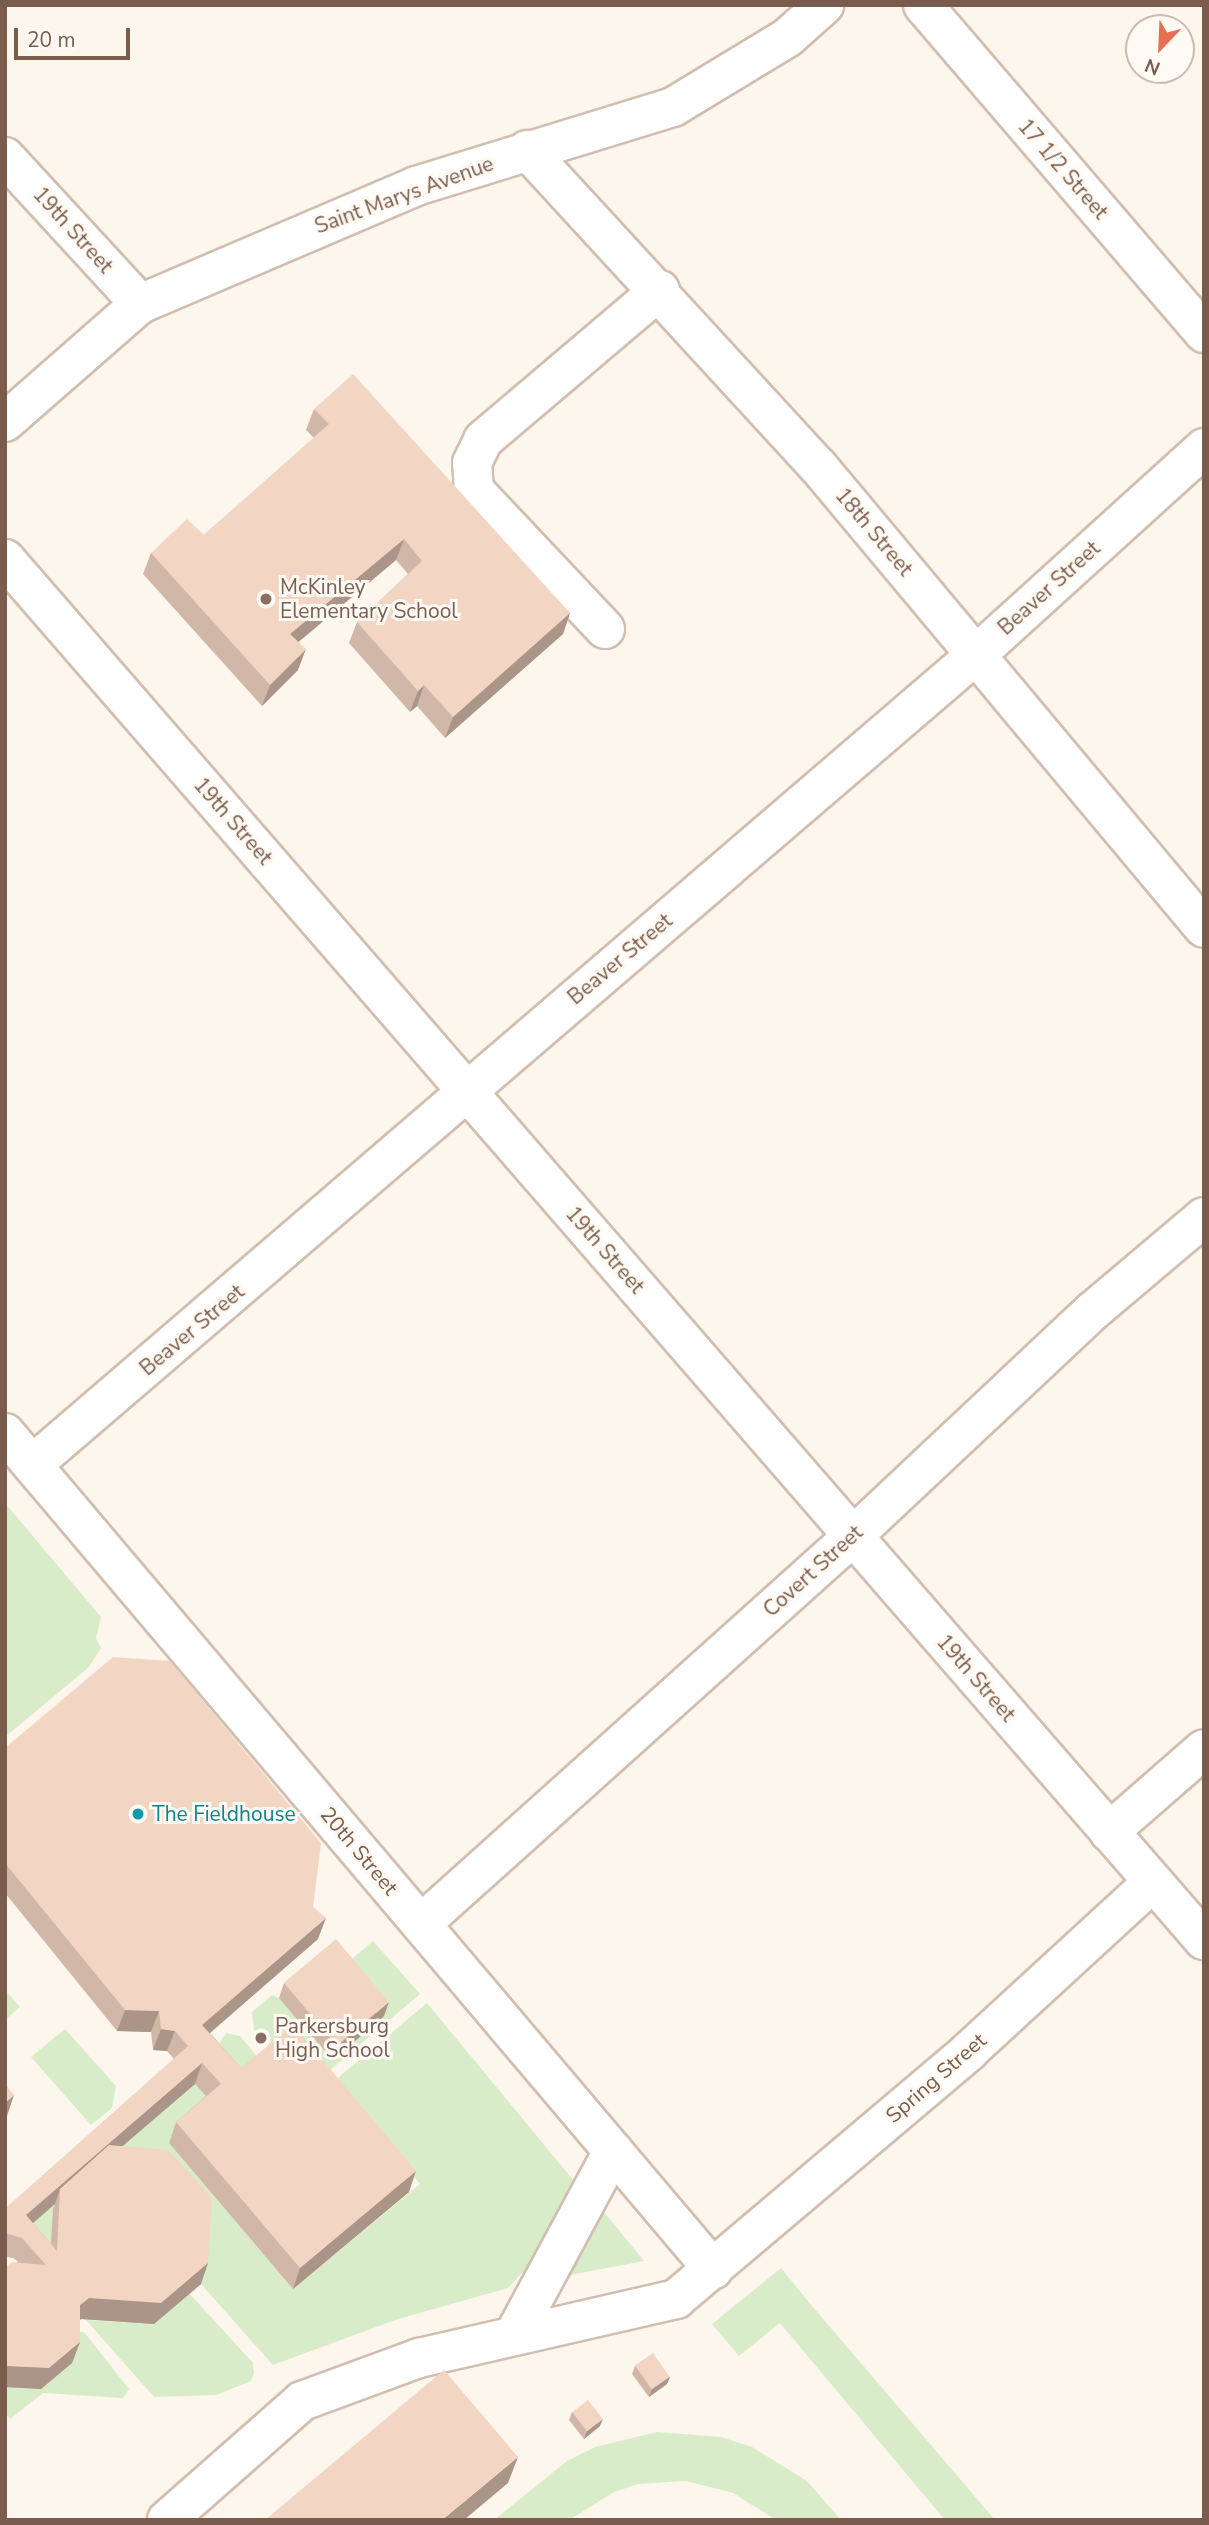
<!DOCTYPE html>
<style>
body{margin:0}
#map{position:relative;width:1209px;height:2525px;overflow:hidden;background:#fdf6ec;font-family:"Nunito Sans",sans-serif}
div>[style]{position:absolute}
.green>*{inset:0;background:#d8ecc9}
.roads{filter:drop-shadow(2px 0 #d1beb0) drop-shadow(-2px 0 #d1beb0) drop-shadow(0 2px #d1beb0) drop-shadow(0 -2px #d1beb0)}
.minor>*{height:38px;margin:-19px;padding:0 19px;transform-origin:19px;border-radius:19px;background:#fff}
.wall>*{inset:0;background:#d1b7a8}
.shaded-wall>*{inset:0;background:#aa9588}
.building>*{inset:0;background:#f3d5c3;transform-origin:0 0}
.dots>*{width:19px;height:19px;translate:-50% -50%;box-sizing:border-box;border:4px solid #fffaf3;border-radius:50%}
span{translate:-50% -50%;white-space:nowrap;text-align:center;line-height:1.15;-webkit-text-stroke:6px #fffaf3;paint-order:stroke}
.street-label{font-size:21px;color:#7a5c4d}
.education-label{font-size:21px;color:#785e54}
.left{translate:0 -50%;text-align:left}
.culture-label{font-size:21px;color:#0d838f}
.frame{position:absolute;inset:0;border:7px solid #7a5c4d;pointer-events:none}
.north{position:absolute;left:1125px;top:14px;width:70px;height:70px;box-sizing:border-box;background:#fffaf3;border:2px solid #cabbb1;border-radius:50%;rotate:203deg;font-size:19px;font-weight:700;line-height:28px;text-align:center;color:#7a5c4d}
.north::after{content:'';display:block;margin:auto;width:24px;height:32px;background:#e76f51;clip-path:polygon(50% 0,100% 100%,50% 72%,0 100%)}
.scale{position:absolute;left:14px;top:28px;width:116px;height:32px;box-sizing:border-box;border:4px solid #7a5c4d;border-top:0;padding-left:9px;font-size:21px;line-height:24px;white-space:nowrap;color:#7a5c4d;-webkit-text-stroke:5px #fffaf3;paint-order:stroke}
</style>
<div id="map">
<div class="green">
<i style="clip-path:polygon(5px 1503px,101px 1617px,96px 1638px,101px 1648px,89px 1667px,5px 1737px)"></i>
<i style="clip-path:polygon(373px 1941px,420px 1994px,316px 2082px,276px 2053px,254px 2030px,252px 2012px,272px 1995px,279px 1998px,342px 1967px)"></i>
<i style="clip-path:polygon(5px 1990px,20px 2007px,5px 2020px)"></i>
<i style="clip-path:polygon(427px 2003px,574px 2181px,532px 2262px,508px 2288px,398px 2319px,273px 2365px,201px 2284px,50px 2272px,18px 2236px,195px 2084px,214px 2105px,169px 2143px,293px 2289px,420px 2184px,334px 2081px)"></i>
<i style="clip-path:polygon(65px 2029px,116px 2086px,112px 2108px,91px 2125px,31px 2057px)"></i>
<i style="clip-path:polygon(226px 2033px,240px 2036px,263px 2064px,233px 2089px,217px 2047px)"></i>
<i style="clip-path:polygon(601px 2208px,644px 2261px,565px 2276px,589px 2240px)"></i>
<i style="clip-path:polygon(781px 2268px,807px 2300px,995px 2520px,945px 2520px,780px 2323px,739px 2356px,712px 2324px)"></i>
<i style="clip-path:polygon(189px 2293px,253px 2363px,254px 2373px,251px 2381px,216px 2395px,154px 2397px,86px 2320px,154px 2324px)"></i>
<i style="clip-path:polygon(72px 2331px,84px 2332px,129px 2389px,123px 2398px,43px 2393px,10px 2419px,5px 2413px,5px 2387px)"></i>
<i style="clip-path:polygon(657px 2432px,721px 2437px,752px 2447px,807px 2481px,841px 2520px,776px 2520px,733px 2493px,686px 2481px,638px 2484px,614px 2492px,569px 2520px,494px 2520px,567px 2461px,595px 2447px)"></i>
</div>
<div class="roads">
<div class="minor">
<i style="left:923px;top:5px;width:432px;rotate:49.4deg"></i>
<i style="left:527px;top:150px;width:428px;rotate:47.4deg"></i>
<i style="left:817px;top:465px;width:603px;rotate:50.11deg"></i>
<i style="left:5px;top:157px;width:200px;rotate:47.4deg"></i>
<i style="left:5px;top:422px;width:179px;rotate:-41.2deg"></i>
<i style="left:140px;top:304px;width:300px;rotate:-23.1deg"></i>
<i style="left:416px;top:186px;width:269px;rotate:-17.1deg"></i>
<i style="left:673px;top:107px;width:133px;rotate:-31.2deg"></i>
<i style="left:787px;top:38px;width:50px;rotate:-41.7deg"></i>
<i style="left:5px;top:559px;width:1829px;rotate:49.04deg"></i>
<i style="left:605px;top:629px;width:191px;rotate:-133.3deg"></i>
<i style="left:474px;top:490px;width:27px;rotate:-94deg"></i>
<i style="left:472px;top:463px;width:25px;rotate:-64deg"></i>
<i style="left:483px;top:440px;width:232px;rotate:-40.3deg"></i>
<i style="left:5px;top:1433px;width:1096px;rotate:49.74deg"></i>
<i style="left:32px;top:1465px;width:1245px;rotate:-40.64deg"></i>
<i style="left:977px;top:654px;width:307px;rotate:-42.2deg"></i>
<i style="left:1109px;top:1832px;width:126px;rotate:-41.1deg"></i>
<i style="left:421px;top:1924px;width:581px;rotate:-41.93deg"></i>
<i style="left:853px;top:1536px;width:330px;rotate:-43.2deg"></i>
<i style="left:1094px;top:1310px;width:144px;rotate:-40.2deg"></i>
<i style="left:514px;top:2335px;width:209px;rotate:-61.7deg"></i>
<i style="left:167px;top:2520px;width:180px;rotate:-41.4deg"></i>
<i style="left:302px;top:2401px;width:125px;rotate:-20.2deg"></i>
<i style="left:419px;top:2358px;width:264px;rotate:-12.9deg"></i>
<i style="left:676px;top:2299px;width:384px;rotate:-40.2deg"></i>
<i style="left:969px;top:2051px;width:250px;rotate:-42.6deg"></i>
</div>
</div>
<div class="wall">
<i style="clip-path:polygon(314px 409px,570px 613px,563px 634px,445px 738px,417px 706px,410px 712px,349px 643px,357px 622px,408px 574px,396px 560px,298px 642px,298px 670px,262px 706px,143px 574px,151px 553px,204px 535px,314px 438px,306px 430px)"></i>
<i style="clip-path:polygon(evenodd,5px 1748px,313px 1907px,318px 1939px,210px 2033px,241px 2068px,294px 2026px,301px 2024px,279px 1998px,284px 1983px,384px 2016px,333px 2060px,303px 2026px,305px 2033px,303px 2037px,409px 2192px,293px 2289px,169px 2143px,176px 2122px,206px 2096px,195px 2084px,122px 2146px,201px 2284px,154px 2324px,81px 2319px,80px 2320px,80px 2342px,72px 2363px,41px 2389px,5px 2387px,5px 2268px,18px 2262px,15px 2259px,5px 2256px,5px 2209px,174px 2059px,167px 2051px,153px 2050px,151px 2032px,117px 2031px,5px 1893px,5px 1748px,55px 2204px,53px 2209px,51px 2244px,33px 2223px,55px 2204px)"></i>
<i style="clip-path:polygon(635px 2366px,670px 2377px,667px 2384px,649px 2397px,632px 2374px)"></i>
<i style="clip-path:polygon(572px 2412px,600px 2426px,584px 2439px,569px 2420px)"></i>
</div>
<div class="shaded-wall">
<i style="clip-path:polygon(404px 539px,396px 560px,283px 655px,290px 634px)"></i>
<i style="clip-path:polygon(570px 613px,563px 634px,445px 738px,453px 717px)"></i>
<i style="clip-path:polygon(306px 649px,298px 670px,262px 706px,270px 685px)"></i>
<i style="clip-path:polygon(424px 685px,417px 706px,410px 712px,418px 691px)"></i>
<i style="clip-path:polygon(326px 1918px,318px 1939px,195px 2046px,202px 2025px)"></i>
<i style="clip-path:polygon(389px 2002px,384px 2016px,333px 2060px,338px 2046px)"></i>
<i style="clip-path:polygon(125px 2010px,159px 2011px,151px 2032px,117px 2031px)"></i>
<i style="clip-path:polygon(161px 2029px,175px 2031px,167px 2051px,153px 2050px)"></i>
<i style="clip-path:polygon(202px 2063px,195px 2084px,60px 2200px,60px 2189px,55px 2204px,18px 2236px,26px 2215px)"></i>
<i style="clip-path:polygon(14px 2095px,7px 2116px,5px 2118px,5px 2103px)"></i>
<i style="clip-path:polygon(416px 2171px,409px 2192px,293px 2289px,300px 2268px)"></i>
<i style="clip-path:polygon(208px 2263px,201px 2284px,154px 2324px,81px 2319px,72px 2326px,80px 2305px,89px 2298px)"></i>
<i style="clip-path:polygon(80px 2342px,72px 2363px,41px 2389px,5px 2387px,5px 2366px)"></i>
<i style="clip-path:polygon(670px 2377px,667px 2384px,649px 2397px,652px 2389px)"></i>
<i style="clip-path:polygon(603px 2419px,600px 2426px,584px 2439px,587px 2431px)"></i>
<i style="clip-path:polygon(518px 2457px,508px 2483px,464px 2520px,442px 2520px)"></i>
</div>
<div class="building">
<i style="clip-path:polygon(353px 374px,570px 613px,453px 717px,424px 685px,418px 691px,357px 622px,422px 561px,404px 539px,290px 634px,306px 649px,270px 685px,151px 553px,187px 519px,204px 535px,329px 424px,314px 409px)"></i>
<i style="clip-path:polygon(113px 1657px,170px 1661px,321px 1843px,313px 1907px,326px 1918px,202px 2025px,241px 2068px,293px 2025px,416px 2171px,300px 2268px,176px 2122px,221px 2084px,202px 2063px,26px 2215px,57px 2251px,60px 2189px,109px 2145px,168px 2150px,212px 2198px,208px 2263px,161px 2303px,89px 2298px,80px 2305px,80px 2342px,49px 2368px,5px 2366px,5px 2268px,12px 2262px,46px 2265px,22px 2238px,5px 2233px,5px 2209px,188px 2046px,175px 2031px,161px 2029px,159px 2011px,125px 2010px,5px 1863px,5px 1748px)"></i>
<i style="left:336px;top:1939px;width:82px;height:68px;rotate:50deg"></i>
<i style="clip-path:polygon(302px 2024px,305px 2033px,300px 2034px,294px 2026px)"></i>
<i style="clip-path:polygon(5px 2084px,14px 2095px,5px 2103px)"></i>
<i style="left:653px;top:2353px;width:29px;height:22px;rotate:55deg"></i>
<i style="clip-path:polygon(444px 2370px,518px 2457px,442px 2520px,265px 2520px)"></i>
<i style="left:588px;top:2400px;width:24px;height:20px;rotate:52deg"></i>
</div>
<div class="dots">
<i style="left:266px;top:599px;background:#8d6e63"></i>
<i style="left:138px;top:1814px;background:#0f9aa8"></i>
<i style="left:261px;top:2038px;background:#8d6e63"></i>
</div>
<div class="street-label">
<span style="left:1063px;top:169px;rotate:49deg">17 1/2 Street</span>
<span style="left:404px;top:195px;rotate:-20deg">Saint Marys Avenue</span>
<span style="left:73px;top:230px;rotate:48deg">19th Street</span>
<span style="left:874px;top:532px;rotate:50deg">18th Street</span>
<span style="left:1049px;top:588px;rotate:-42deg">Beaver Street</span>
<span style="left:233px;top:821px;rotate:49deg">19th Street</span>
<span style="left:620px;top:959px;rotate:-40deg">Beaver Street</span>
<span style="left:605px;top:1250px;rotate:49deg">19th Street</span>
<span style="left:192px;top:1330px;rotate:-40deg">Beaver Street</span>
<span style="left:813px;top:1571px;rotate:-42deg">Covert Street</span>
<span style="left:976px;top:1678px;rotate:49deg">19th Street</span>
<span style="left:359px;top:1851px;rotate:50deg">20th Street</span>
<span style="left:936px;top:2078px;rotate:-41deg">Spring Street</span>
</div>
<div class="education-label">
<span class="left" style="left:280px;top:599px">McKinley<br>Elementary School</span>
<span class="left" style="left:275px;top:2038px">Parkersburg<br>High School</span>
</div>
<div class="culture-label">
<span class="left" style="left:152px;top:1814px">The Fieldhouse</span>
</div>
<div class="frame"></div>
<div class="north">N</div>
<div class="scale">20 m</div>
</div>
